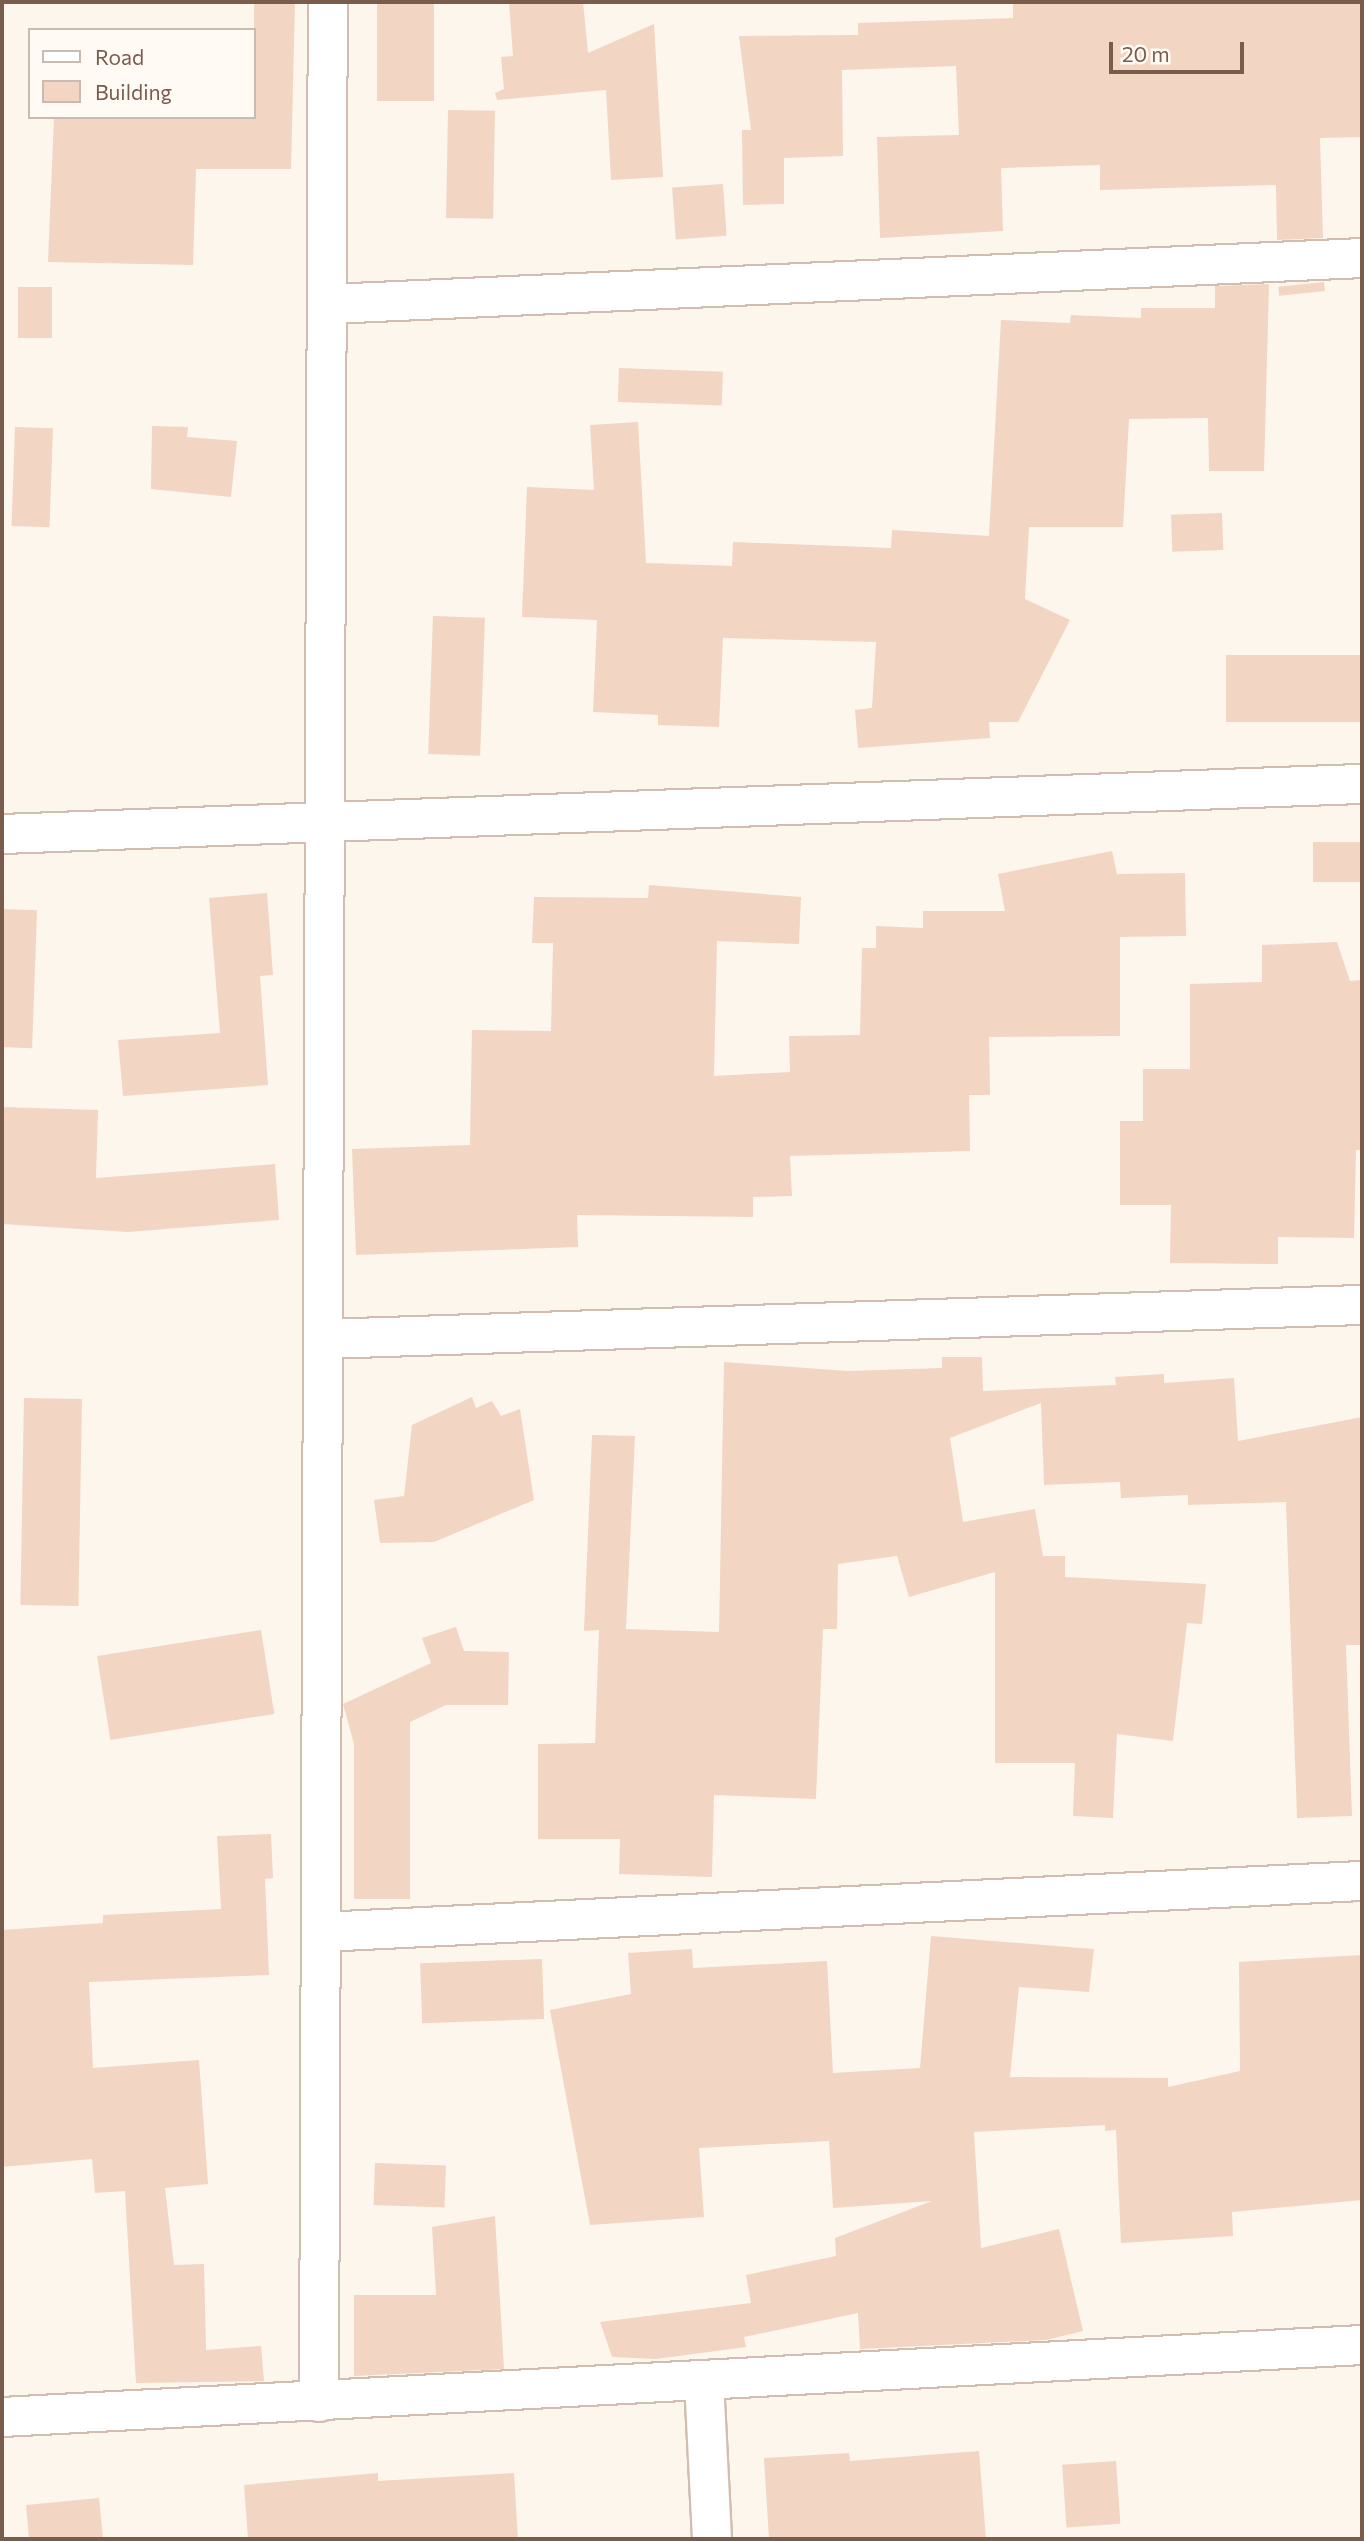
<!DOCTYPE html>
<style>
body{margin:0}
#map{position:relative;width:1364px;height:2541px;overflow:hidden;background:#fdf6ec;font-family:Commissioner,sans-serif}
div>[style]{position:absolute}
.building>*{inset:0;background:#f3d5c3;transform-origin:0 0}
.roads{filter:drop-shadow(2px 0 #d1beb0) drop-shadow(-2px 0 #d1beb0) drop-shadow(0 2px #d1beb0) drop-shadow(0 -2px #d1beb0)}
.minor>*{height:38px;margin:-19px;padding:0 19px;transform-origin:19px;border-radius:19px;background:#fff}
span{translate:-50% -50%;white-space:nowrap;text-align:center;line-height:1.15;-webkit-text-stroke:7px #fffaf3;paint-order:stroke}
.frame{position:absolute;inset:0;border:4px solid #7a5c4d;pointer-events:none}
.legend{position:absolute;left:28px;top:28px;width:228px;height:91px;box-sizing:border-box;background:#fffaf3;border:2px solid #cabbb1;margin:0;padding:9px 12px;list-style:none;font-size:21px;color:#7a5c4d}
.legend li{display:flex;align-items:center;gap:14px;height:35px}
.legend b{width:35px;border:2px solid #cabbb1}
.scale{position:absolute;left:1109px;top:42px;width:135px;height:32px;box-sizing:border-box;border:4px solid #7a5c4d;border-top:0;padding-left:9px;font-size:21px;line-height:24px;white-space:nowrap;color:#7a5c4d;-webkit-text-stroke:5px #fffaf3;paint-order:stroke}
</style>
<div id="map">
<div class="building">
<i style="clip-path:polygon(254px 2px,295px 2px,291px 169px,196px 169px,193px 265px,48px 262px,54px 117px,254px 117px)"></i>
<i style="left:377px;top:2px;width:57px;height:99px"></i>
<i style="clip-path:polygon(509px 2px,583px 2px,588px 53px,654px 24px,663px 177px,611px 180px,606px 90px,497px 100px,495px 93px,504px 89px,501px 57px,513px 56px)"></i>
<i style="clip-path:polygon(1013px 2px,1362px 4px,1362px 137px,1320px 138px,1323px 238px,1277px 240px,1276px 185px,1100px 190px,1100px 165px,1001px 168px,1003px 231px,880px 238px,877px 137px,959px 135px,956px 66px,842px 70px,843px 156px,784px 158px,784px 204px,743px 205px,742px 130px,751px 130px,739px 36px,858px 35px,858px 23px,1013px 18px)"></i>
<i style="left:448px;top:110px;width:47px;height:108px;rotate:1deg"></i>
<i style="left:723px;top:184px;width:52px;height:51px;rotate:86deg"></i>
<i style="left:1324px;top:282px;width:9px;height:46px;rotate:84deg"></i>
<i style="clip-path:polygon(1269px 284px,1264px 471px,1209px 471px,1208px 418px,1129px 419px,1123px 527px,1029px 527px,1025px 599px,1070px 620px,1018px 722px,989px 722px,990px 738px,858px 748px,855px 710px,872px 708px,876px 642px,723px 638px,719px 727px,658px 725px,658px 715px,593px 712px,597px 620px,522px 617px,527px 487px,594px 490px,590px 425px,638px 422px,646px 563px,732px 566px,733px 542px,891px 548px,892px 530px,989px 536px,1001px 320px,1070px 323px,1071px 315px,1141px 318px,1141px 308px,1215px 308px,1215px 286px)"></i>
<i style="left:18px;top:287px;width:34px;height:51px"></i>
<i style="left:619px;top:368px;width:104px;height:34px;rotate:2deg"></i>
<i style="clip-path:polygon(152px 426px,188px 427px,187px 437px,237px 441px,231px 497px,151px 489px)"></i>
<i style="left:15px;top:427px;width:38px;height:99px;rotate:2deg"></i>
<i style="left:1222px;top:513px;width:37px;height:51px;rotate:88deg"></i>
<i style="left:433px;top:616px;width:52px;height:138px;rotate:2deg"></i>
<i style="left:1362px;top:655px;width:67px;height:136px;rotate:90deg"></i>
<i style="left:1362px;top:842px;width:40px;height:49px;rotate:90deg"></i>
<i style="clip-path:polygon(1112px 851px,1117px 874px,1185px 873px,1186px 936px,1120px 937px,1120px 1036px,989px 1037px,990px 1095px,969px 1095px,970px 1151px,790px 1156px,792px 1196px,753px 1197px,753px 1217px,577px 1215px,578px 1247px,356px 1255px,352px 1149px,470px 1145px,472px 1030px,551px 1031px,553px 943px,532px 943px,534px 897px,648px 898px,649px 885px,801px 897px,799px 944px,717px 941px,714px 1076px,790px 1072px,789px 1036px,860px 1035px,862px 948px,876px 948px,876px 926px,923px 928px,923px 911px,1005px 911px,998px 874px)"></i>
<i style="clip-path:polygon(267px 893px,273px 975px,260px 976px,268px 1085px,123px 1096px,118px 1040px,220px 1033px,209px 898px)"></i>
<i style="left:2px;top:909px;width:35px;height:138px;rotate:2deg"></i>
<i style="clip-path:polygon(1337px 942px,1350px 981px,1362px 980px,1362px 1150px,1356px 1150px,1354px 1238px,1278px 1237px,1278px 1264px,1170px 1263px,1171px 1205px,1120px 1205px,1120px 1121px,1143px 1121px,1143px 1069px,1190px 1069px,1190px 984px,1262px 982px,1262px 945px)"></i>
<i style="clip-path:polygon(2px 1107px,98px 1110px,96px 1178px,275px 1164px,279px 1220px,128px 1232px,2px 1224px)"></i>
<i style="clip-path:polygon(942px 1357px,982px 1357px,983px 1391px,1116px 1385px,1115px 1377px,1164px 1374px,1164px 1383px,1234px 1378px,1238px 1441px,1362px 1417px,1362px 1645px,1346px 1645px,1352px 1816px,1297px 1818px,1286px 1502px,1188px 1505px,1188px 1495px,1121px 1498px,1120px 1482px,1044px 1485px,1041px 1403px,950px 1438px,963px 1522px,1035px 1509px,1043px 1556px,1065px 1556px,1065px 1577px,1206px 1584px,1202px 1624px,1187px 1623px,1173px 1741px,1117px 1734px,1113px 1818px,1073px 1816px,1075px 1763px,995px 1763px,995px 1572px,909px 1597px,897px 1556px,838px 1564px,837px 1629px,823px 1629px,816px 1799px,714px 1795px,712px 1877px,619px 1874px,620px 1839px,538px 1839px,538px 1744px,595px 1743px,599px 1630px,584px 1631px,592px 1435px,635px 1436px,626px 1629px,719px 1632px,724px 1362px,847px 1371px,942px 1368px)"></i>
<i style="clip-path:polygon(472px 1397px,476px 1408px,492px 1401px,501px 1416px,520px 1409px,534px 1500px,434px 1542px,380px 1543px,374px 1500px,404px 1496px,412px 1425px)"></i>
<i style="left:24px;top:1398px;width:58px;height:207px;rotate:1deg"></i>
<i style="clip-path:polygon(456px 1627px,464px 1651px,509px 1652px,508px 1705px,446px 1705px,410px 1722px,410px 1899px,354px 1899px,354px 1744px,343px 1704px,431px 1663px,422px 1638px)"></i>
<i style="left:261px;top:1630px;width:85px;height:166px;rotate:81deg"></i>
<i style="clip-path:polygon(271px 1834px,273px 1878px,265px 1879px,269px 1975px,89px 1982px,93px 2068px,199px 2060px,208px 2184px,165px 2188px,174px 2265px,204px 2264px,206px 2350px,261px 2346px,264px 2381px,136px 2383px,125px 2191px,95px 2193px,92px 2159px,2px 2167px,2px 1930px,103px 1923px,103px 1915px,221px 1909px,217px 1836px)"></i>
<i style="clip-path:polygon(931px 1936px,1094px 1949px,1089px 1992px,1019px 1987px,1010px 2077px,1168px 2078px,1168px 2087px,1240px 2071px,1239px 1962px,1362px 1955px,1362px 2200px,1232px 2212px,1233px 2236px,1121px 2243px,1116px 2130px,1105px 2131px,1105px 2125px,974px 2132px,981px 2248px,1059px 2229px,1083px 2331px,1046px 2340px,860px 2349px,858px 2313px,744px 2337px,746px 2347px,656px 2359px,612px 2357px,600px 2322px,751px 2303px,746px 2275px,836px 2256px,835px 2238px,932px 2201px,833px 2208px,829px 2141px,699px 2148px,704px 2217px,590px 2225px,550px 2010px,631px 1994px,628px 1953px,692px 1949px,693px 1968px,827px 1961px,833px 2073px,920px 2068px)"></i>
<i style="left:542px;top:1959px;width:60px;height:122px;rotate:88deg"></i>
<i style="left:375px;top:2163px;width:71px;height:42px;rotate:2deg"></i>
<i style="clip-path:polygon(495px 2216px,504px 2369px,354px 2376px,354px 2295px,436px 2295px,432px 2227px)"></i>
<i style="clip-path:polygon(979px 2451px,986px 2539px,769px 2539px,764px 2458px,849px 2453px,850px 2461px)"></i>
<i style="left:1116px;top:2461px;width:63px;height:54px;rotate:86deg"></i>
<i style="clip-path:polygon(378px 2473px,378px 2481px,514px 2473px,518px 2539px,248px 2539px,244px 2485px)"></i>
<i style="clip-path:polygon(99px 2498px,103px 2539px,29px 2539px,26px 2505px)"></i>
</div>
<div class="roads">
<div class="minor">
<i style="left:330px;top:304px;width:1033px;rotate:-2.55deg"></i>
<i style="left:2px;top:834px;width:1361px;rotate:-2.11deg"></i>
<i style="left:324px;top:1339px;width:1039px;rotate:-1.88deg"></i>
<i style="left:322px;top:1932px;width:1041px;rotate:-2.81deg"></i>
<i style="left:704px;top:2381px;width:158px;rotate:87.1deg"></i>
<i style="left:319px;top:2402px;width:2400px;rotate:-89.79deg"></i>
<i style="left:2px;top:2417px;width:1362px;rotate:-3.03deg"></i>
</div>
</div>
<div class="frame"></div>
<ul class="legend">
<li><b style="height:9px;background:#fff"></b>Road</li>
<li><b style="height:19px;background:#f3d5c3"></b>Building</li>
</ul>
<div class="scale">20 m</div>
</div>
